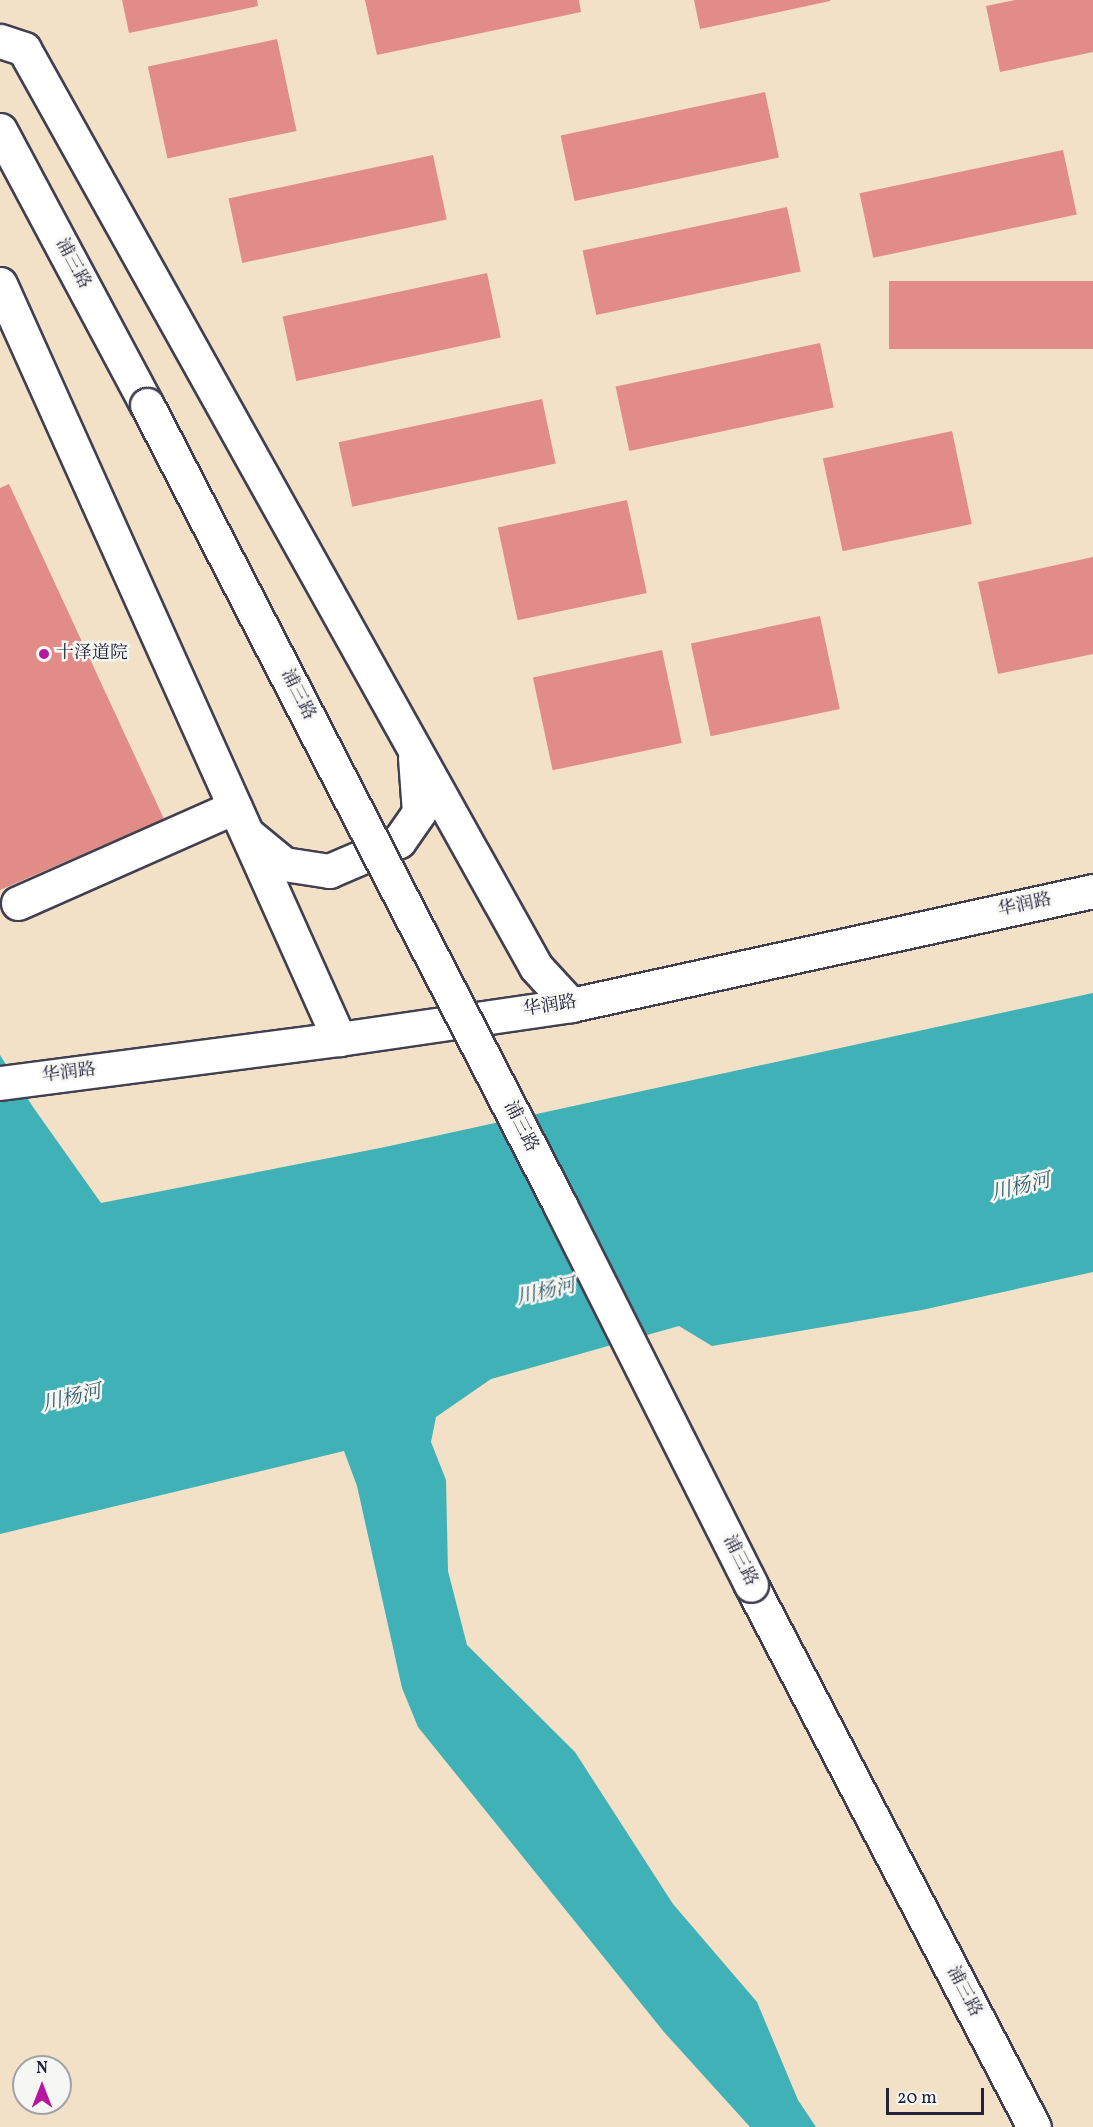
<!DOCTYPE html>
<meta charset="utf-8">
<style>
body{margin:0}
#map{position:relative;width:1093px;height:2127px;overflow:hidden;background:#f2e1c7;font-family:Vollkorn,"Noto Serif SC",serif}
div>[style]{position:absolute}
.water>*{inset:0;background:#41b1b8}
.building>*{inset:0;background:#e28c88;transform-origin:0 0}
.roads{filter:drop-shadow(2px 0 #413f50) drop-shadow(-2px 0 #413f50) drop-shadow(0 2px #413f50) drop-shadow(0 -2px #413f50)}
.minor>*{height:33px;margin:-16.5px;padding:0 16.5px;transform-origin:16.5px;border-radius:16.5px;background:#fff}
.major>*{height:33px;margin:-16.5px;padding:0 16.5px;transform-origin:16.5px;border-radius:16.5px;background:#fff}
.bridges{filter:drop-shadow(2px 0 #413f50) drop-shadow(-2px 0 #413f50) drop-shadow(0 2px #413f50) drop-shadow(0 -2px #413f50)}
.major-bridge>*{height:33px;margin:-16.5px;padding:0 16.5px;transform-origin:16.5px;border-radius:16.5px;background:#fff}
.dots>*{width:16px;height:16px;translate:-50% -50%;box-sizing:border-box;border:3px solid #f6f6f2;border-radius:50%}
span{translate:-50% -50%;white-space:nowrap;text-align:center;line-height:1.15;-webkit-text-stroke:5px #f6f6f2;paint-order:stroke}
.street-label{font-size:18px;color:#22223b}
.poi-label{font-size:18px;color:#22223b}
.left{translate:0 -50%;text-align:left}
.water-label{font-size:20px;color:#2e5b6d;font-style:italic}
.north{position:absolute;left:12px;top:2055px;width:60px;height:60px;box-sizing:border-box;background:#f6f6f2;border:2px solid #a1a1a9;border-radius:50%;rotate:0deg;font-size:16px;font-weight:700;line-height:24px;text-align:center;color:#22223b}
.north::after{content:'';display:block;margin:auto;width:21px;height:27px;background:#b5179e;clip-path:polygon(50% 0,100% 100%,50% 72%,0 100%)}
.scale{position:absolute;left:886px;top:2088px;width:98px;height:27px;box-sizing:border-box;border:3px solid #22223b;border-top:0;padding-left:8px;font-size:18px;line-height:21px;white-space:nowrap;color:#22223b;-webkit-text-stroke:4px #f6f6f2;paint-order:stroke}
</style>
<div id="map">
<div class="water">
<i style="clip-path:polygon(1093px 993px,1093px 1272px,922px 1310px,712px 1346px,679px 1326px,491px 1379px,436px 1417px,431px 1442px,446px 1480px,448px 1571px,467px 1645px,575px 1752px,673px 1904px,757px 2002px,798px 2100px,816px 2127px,750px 2127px,664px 2032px,418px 1727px,402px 1688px,357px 1486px,344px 1451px,0 1534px,0 1055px,33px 1107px,101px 1203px,385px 1147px)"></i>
</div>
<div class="building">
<i style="clip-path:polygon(122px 0,257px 0,258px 6px,129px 33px)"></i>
<i style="clip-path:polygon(365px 0,579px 0,581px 12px,377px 55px)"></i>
<i style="clip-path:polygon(694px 0,830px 0,830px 1px,700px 29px)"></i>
<i style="clip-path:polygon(1015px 0,1093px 0,1093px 52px,1000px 72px,986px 6px)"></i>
<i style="left:277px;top:39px;width:94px;height:132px;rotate:78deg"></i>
<i style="left:765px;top:92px;width:67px;height:209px;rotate:78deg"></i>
<i style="left:1063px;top:150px;width:66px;height:208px;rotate:78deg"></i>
<i style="left:433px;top:155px;width:66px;height:209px;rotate:78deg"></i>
<i style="left:787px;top:207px;width:66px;height:209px;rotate:78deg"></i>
<i style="left:487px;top:273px;width:66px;height:209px;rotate:78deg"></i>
<i style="left:1093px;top:281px;width:68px;height:204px;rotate:90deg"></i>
<i style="left:820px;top:343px;width:66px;height:209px;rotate:78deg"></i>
<i style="left:542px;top:399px;width:66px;height:208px;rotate:78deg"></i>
<i style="left:952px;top:431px;width:95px;height:132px;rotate:78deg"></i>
<i style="clip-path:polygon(9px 484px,164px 819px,0 890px,0 488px)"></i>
<i style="left:627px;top:500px;width:95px;height:132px;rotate:78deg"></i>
<i style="clip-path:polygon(1093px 557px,1093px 654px,998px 674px,978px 582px)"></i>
<i style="left:820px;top:616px;width:95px;height:132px;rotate:78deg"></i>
<i style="left:662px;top:650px;width:95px;height:132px;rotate:78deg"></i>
</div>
<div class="roads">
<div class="minor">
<i style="left:0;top:41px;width:25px;rotate:18deg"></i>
<i style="left:24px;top:49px;width:1051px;rotate:60.85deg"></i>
<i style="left:536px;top:967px;width:52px;rotate:47.4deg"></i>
<i style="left:0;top:284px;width:828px;rotate:65.82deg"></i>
<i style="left:250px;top:836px;width:44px;rotate:39.5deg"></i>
<i style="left:284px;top:864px;width:46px;rotate:8.8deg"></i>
<i style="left:329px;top:871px;width:76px;rotate:-23.2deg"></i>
<i style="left:399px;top:841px;width:35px;rotate:-55deg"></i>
<i style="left:419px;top:812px;width:54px;rotate:-94.2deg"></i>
<i style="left:18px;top:903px;width:237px;rotate:-23.9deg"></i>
<i style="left:0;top:1083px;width:342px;rotate:-7.4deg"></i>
<i style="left:339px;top:1039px;width:234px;rotate:-8.3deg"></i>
<i style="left:571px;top:1005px;width:534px;rotate:-12.32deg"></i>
</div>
<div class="major">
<i style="left:0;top:130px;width:312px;rotate:61.9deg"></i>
<i style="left:751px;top:1585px;width:611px;rotate:62.43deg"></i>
</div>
</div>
<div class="bridges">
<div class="major-bridge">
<i style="left:147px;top:405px;width:900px;rotate:62.69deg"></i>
<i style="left:560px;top:1205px;width:425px;rotate:63.3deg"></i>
</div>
</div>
<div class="dots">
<i style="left:44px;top:654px;background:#b5179e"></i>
</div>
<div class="street-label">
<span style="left:72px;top:264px;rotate:62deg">浦三路</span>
<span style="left:297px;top:695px;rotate:63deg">浦三路</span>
<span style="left:1025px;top:906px;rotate:-12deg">华润路</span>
<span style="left:550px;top:1007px;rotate:-9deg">华润路</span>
<span style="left:69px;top:1074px;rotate:-7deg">华润路</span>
<span style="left:520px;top:1127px;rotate:63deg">浦三路</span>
<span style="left:739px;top:1561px;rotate:63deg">浦三路</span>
<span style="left:963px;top:1992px;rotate:62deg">浦三路</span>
</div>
<div class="poi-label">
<span class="left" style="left:56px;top:654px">十泽道院</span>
</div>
<div class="water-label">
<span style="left:1021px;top:1188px;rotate:-13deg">川杨河</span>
<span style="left:546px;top:1293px;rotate:-13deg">川杨河</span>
<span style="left:72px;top:1399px;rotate:-13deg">川杨河</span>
</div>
<div class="north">N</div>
<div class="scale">20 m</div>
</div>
